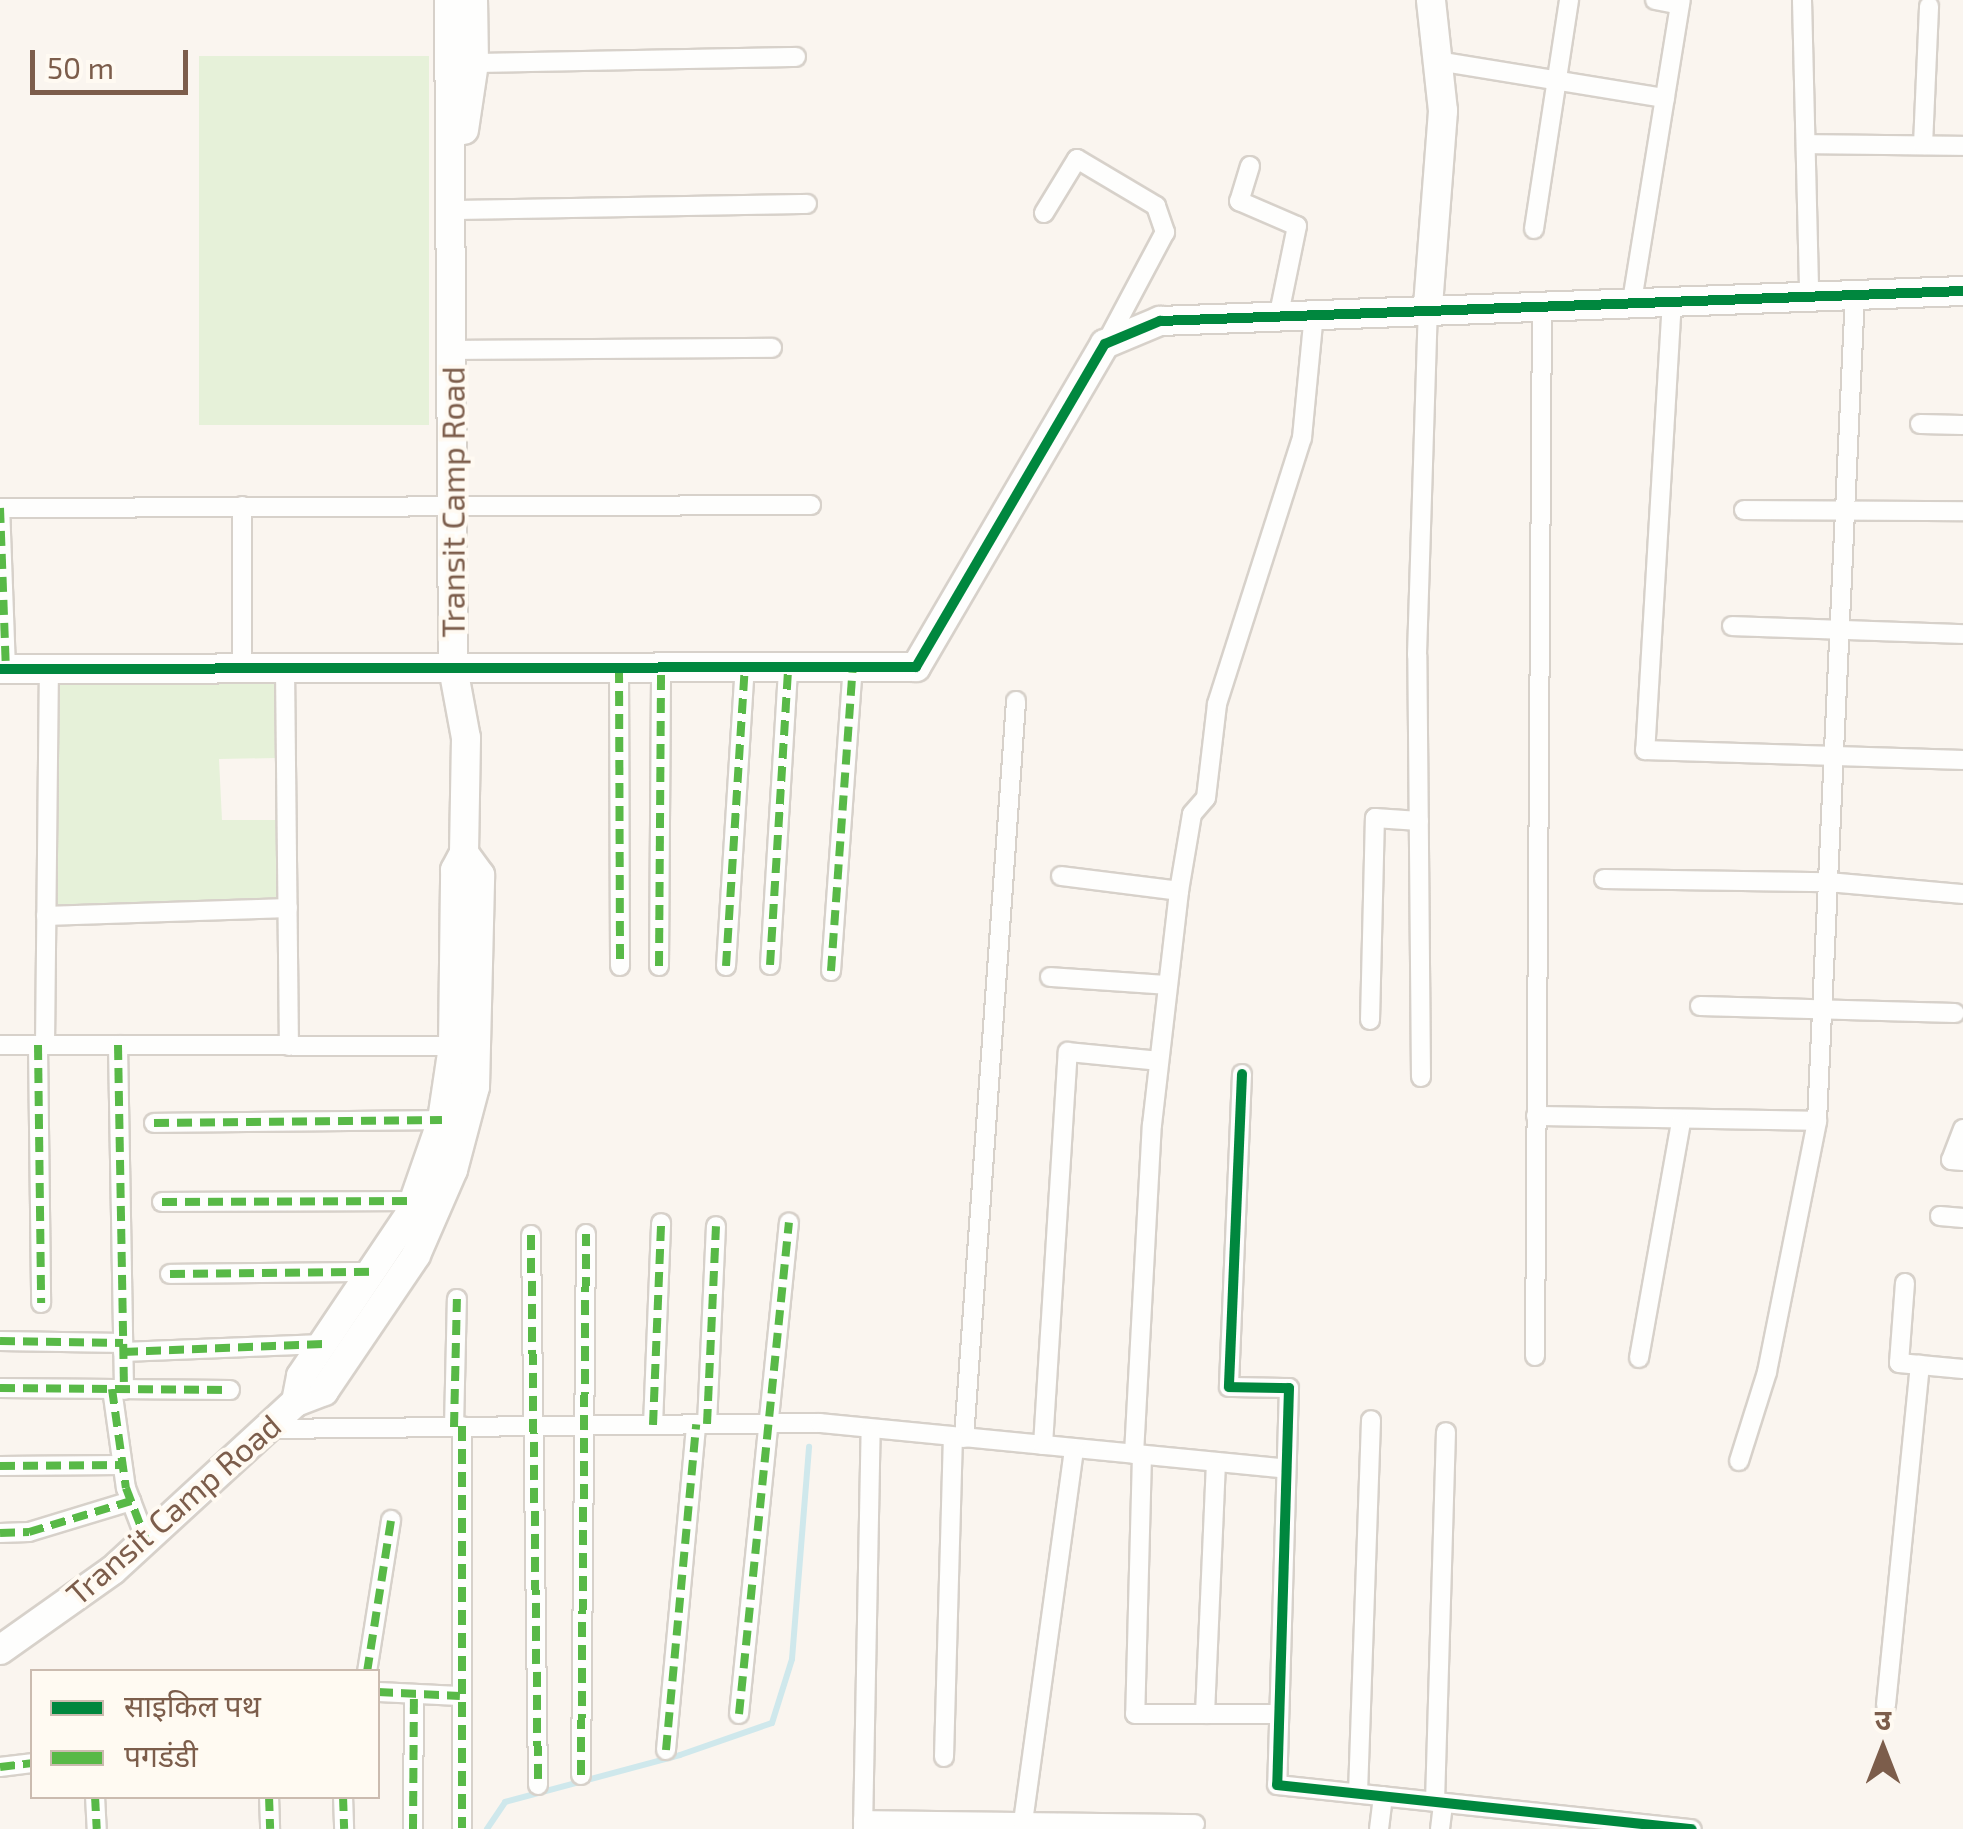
<!DOCTYPE html>
<meta charset="utf-8">
<style>
body{margin:0}
#map{position:relative;width:1963px;height:1829px;overflow:hidden;background:#faf5ef;font-family:"Exo 2","Noto Sans Devanagari",sans-serif}
div>[style]{position:absolute}
.green>*{inset:0;background:#e6f1d9;transform-origin:0 0}
.stream>*{height:6px;margin:-3px;padding:0 3px;transform-origin:3px;border-radius:3px;background:#cfe8ec}
.roads{filter:drop-shadow(2px 0 #d7d1ca) drop-shadow(-2px 0 #d7d1ca) drop-shadow(0 2px #d7d1ca) drop-shadow(0 -2px #d7d1ca)}
.street>*{height:18px;margin:-9px;padding:0 9px;transform-origin:9px;border-radius:9px;background:#fefefd}
.secondary>*{height:28px;margin:-14px;padding:0 14px;transform-origin:14px;border-radius:14px;background:#fefefd}
.quiet>*{height:8px;margin-top:-4px;transform-origin:0;background:repeating-linear-gradient(90deg,#58b947 0 15px,transparent 0 23px)}
.cycleway>*{height:10px;margin:-5px;padding:0 5px;transform-origin:5px;border-radius:5px;background:#00873e}
span{translate:-50% -50%;white-space:nowrap;text-align:center;line-height:1.15;-webkit-text-stroke:8px #fffaf2;paint-order:stroke}
.street-label{font-size:32px;color:#7c5d4b}
.legend{position:absolute;left:30px;top:1669px;width:350px;height:130px;box-sizing:border-box;background:#fffaf2;border:2px solid #cbbbaf;margin:0;padding:12px 18px;list-style:none;font-size:30px;color:#7c5d4b}
.legend li{display:flex;align-items:center;gap:20px;height:50px}
.legend b{width:50px;border:2px solid #cbbbaf}
.north{position:absolute;left:1833px;top:1699px;width:100px;height:100px;-webkit-text-stroke:8px #fffaf2;paint-order:stroke;rotate:0deg;font-size:28px;font-weight:700;line-height:40px;text-align:center;color:#7c5d4b}
.north::after{content:'';display:block;margin:auto;width:35px;height:45px;background:#7c5d4b;clip-path:polygon(50% 0,100% 100%,50% 72%,0 100%)}
.scale{position:absolute;left:30px;top:50px;width:158px;height:45px;box-sizing:border-box;border:5px solid #7c5d4b;border-top:0;padding-left:12px;font-size:30px;line-height:35px;white-space:nowrap;color:#7c5d4b;-webkit-text-stroke:8px #fffaf2;paint-order:stroke}
</style>
<div id="map">
<div class="green">
<i style="left:199px;top:56px;width:230px;height:369px"></i>
<i style="clip-path:polygon(55px 681px,274px 683px,275px 758px,219px 759px,222px 820px,279px 820px,279px 904px,56px 907px)"></i>
</div>
<div class="stream">
<i style="left:487px;top:1829px;width:32px;rotate:-56deg"></i>
<i style="left:505px;top:1802px;width:181px;rotate:-15deg"></i>
<i style="left:680px;top:1755px;width:97px;rotate:-19.2deg"></i>
<i style="left:772px;top:1723px;width:67px;rotate:-72.6deg"></i>
<i style="left:792px;top:1659px;width:213px;rotate:-85.4deg"></i>
</div>
<div class="roads">
<div class="street">
<i style="left:1655px;top:0;width:25px;rotate:11deg"></i>
<i style="left:1802px;top:0;width:296px;rotate:88.6deg"></i>
<i style="left:1438px;top:61px;width:230px;rotate:9.3deg"></i>
<i style="left:474px;top:63px;width:322px;rotate:-1.1deg"></i>
<i style="left:1806px;top:144px;width:157px;rotate:0.7deg"></i>
<i style="left:1923px;top:145px;width:139px;rotate:-87.5deg"></i>
<i style="left:1250px;top:166px;width:37px;rotate:107deg"></i>
<i style="left:1239px;top:201px;width:63px;rotate:23.3deg"></i>
<i style="left:1297px;top:226px;width:90px;rotate:101.6deg"></i>
<i style="left:451px;top:210px;width:356px;rotate:-1deg"></i>
<i style="left:1044px;top:213px;width:63px;rotate:-58.6deg"></i>
<i style="left:1077px;top:159px;width:92px;rotate:30.7deg"></i>
<i style="left:1156px;top:206px;width:28px;rotate:71deg"></i>
<i style="left:1165px;top:232px;width:126px;rotate:118deg"></i>
<i style="left:1534px;top:229px;width:232px;rotate:-81.3deg"></i>
<i style="left:1672px;top:300px;width:451px;rotate:93.4deg"></i>
<i style="left:1645px;top:750px;width:318px;rotate:1.8deg"></i>
<i style="left:1632px;top:301px;width:305px;rotate:-80.8deg"></i>
<i style="left:452px;top:350px;width:320px;rotate:-0.4deg"></i>
<i style="left:1920px;top:424px;width:43px;rotate:1.3deg"></i>
<i style="left:242px;top:506px;width:163px;rotate:90deg"></i>
<i style="left:1744px;top:510px;width:219px;rotate:0.3deg"></i>
<i style="left:1732px;top:626px;width:231px;rotate:2deg"></i>
<i style="left:285px;top:668px;width:378px;rotate:89.4deg"></i>
<i style="left:619px;top:668px;width:298px;rotate:89.8deg"></i>
<i style="left:6px;top:669px;width:161px;rotate:-92.1deg"></i>
<i style="left:0;top:508px;width:811px;rotate:-0.21deg"></i>
<i style="left:1061px;top:876px;width:119px;rotate:7.2deg"></i>
<i style="left:1604px;top:879px;width:224px;rotate:0.8deg"></i>
<i style="left:1828px;top:882px;width:136px;rotate:5.1deg"></i>
<i style="left:46px;top:916px;width:242px;rotate:-1.9deg"></i>
<i style="left:770px;top:965px;width:298px;rotate:-86.5deg"></i>
<i style="left:659px;top:966px;width:298px;rotate:-89.6deg"></i>
<i style="left:726px;top:966px;width:299px;rotate:-86.4deg"></i>
<i style="left:831px;top:971px;width:305px;rotate:-85.9deg"></i>
<i style="left:1050px;top:977px;width:118px;rotate:3.9deg"></i>
<i style="left:1700px;top:1006px;width:255px;rotate:1.6deg"></i>
<i style="left:1370px;top:1020px;width:202px;rotate:-88.6deg"></i>
<i style="left:1375px;top:818px;width:44px;rotate:3.9deg"></i>
<i style="left:0;top:1045px;width:453px;rotate:0.1deg"></i>
<i style="left:38px;top:1045px;width:258px;rotate:89.3deg"></i>
<i style="left:45px;top:1045px;width:376px;rotate:-89.4deg"></i>
<i style="left:118px;top:1045px;width:345px;rotate:89deg"></i>
<i style="left:1242px;top:1074px;width:313px;rotate:92.4deg"></i>
<i style="left:1229px;top:1387px;width:60px;rotate:1deg"></i>
<i style="left:1289px;top:1388px;width:397px;rotate:91.7deg"></i>
<i style="left:1277px;top:1785px;width:417px;rotate:6.1deg"></i>
<i style="left:1421px;top:1077px;width:422px;rotate:-90.5deg"></i>
<i style="left:1417px;top:655px;width:349px;rotate:-88.2deg"></i>
<i style="left:1536px;top:1116px;width:281px;rotate:1deg"></i>
<i style="left:154px;top:1123px;width:288px;rotate:-0.6deg"></i>
<i style="left:1963px;top:1129px;width:33px;rotate:111deg"></i>
<i style="left:1951px;top:1160px;width:12px;rotate:5deg"></i>
<i style="left:162px;top:1202px;width:252px;rotate:-0.2deg"></i>
<i style="left:1940px;top:1216px;width:23px;rotate:5deg"></i>
<i style="left:531px;top:1235px;width:550px;rotate:89.27deg"></i>
<i style="left:170px;top:1274px;width:205px;rotate:-0.6deg"></i>
<i style="left:1905px;top:1283px;width:80px;rotate:94.3deg"></i>
<i style="left:1899px;top:1363px;width:64px;rotate:5.4deg"></i>
<i style="left:0;top:1341px;width:123px;rotate:0.9deg"></i>
<i style="left:123px;top:1352px;width:200px;rotate:-2.3deg"></i>
<i style="left:1535px;top:1356px;width:1053px;rotate:-89.62deg"></i>
<i style="left:1639px;top:1358px;width:240px;rotate:-79.9deg"></i>
<i style="left:0;top:1388px;width:230px;rotate:0.5deg"></i>
<i style="left:112px;top:1389px;width:100px;rotate:82deg"></i>
<i style="left:126px;top:1488px;width:56px;rotate:69deg"></i>
<i style="left:707px;top:1424px;width:198px;rotate:-87.4deg"></i>
<i style="left:653px;top:1425px;width:202px;rotate:-87.7deg"></i>
<i style="left:462px;top:1426px;width:402px;rotate:90deg"></i>
<i style="left:454px;top:1427px;width:128px;rotate:-88.7deg"></i>
<i style="left:268px;top:1429px;width:552px;rotate:-0.62deg"></i>
<i style="left:820px;top:1423px;width:468px;rotate:5.6deg"></i>
<i style="left:964px;top:1438px;width:739px;rotate:-85.96deg"></i>
<i style="left:1043px;top:1445px;width:394px;rotate:-86.4deg"></i>
<i style="left:1068px;top:1052px;width:91px;rotate:5.6deg"></i>
<i style="left:1134px;top:1454px;width:329px;rotate:-86.9deg"></i>
<i style="left:1152px;top:1125px;width:236px;rotate:-83.4deg"></i>
<i style="left:1179px;top:891px;width:78px;rotate:-80.4deg"></i>
<i style="left:1192px;top:814px;width:21px;rotate:-49deg"></i>
<i style="left:1206px;top:798px;width:95px;rotate:-83.3deg"></i>
<i style="left:1217px;top:704px;width:279px;rotate:-72.3deg"></i>
<i style="left:1302px;top:438px;width:126px;rotate:-84.5deg"></i>
<i style="left:1142px;top:1455px;width:259px;rotate:91.5deg"></i>
<i style="left:1135px;top:1714px;width:144px"></i>
<i style="left:1739px;top:1461px;width:93px;rotate:-72.5deg"></i>
<i style="left:1767px;top:1372px;width:256px;rotate:-78.7deg"></i>
<i style="left:1817px;top:1121px;width:828px;rotate:-87.37deg"></i>
<i style="left:0;top:1466px;width:122px;rotate:-0.5deg"></i>
<i style="left:0;top:1533px;width:29px;rotate:-2deg"></i>
<i style="left:29px;top:1532px;width:107px;rotate:-16.9deg"></i>
<i style="left:367px;top:1672px;width:154px;rotate:-81deg"></i>
<i style="left:378px;top:1692px;width:82px;rotate:2.8deg"></i>
<i style="left:1886px;top:1705px;width:342px;rotate:-84.3deg"></i>
<i style="left:739px;top:1714px;width:494px;rotate:-84.2deg"></i>
<i style="left:1205px;top:1714px;width:252px;rotate:-87.5deg"></i>
<i style="left:666px;top:1750px;width:327px;rotate:-84.7deg"></i>
<i style="left:944px;top:1757px;width:320px;rotate:-88.4deg"></i>
<i style="left:0;top:1767px;width:32px;rotate:-7deg"></i>
<i style="left:581px;top:1775px;width:541px;rotate:-89.47deg"></i>
<i style="left:1358px;top:1793px;width:373px;rotate:-88deg"></i>
<i style="left:95px;top:1796px;width:33px;rotate:87deg"></i>
<i style="left:269px;top:1796px;width:33px;rotate:88deg"></i>
<i style="left:343px;top:1796px;width:33px;rotate:88deg"></i>
<i style="left:1435px;top:1802px;width:370px;rotate:-88.3deg"></i>
<i style="left:863px;top:1820px;width:332px;rotate:0.7deg"></i>
<i style="left:1023px;top:1822px;width:377px;rotate:-82.2deg"></i>
<i style="left:413px;top:1829px;width:135px;rotate:-89.6deg"></i>
<i style="left:863px;top:1829px;width:400px;rotate:-88.9deg"></i>
<i style="left:1379px;top:1829px;width:33px;rotate:-83deg"></i>
<i style="left:1440px;top:1829px;width:26px;rotate:-83deg"></i>
</div>
<div class="secondary">
<i style="left:464px;top:130px;width:68px;rotate:-81.5deg"></i>
<i style="left:474px;top:63px;width:63px;rotate:-90.9deg"></i>
<i style="left:1428px;top:306px;width:196px;rotate:-85.6deg"></i>
<i style="left:1443px;top:111px;width:112px;rotate:-96.2deg"></i>
<i style="left:0;top:669px;width:916px;rotate:-0.13deg"></i>
<i style="left:916px;top:667px;width:374px;rotate:-59.7deg"></i>
<i style="left:1105px;top:344px;width:60px;rotate:-22.7deg"></i>
<i style="left:1160px;top:321px;width:804px;rotate:-2.14deg"></i>
<i style="left:296px;top:1402px;width:26px;rotate:-79deg"></i>
<i style="left:301px;top:1376px;width:194px;rotate:-56.1deg"></i>
<i style="left:409px;top:1215px;width:101px;rotate:-70.8deg"></i>
<i style="left:442px;top:1120px;width:75px;rotate:-81.5deg"></i>
<i style="left:453px;top:1046px;width:176px;rotate:-89.3deg"></i>
<i style="left:455px;top:870px;width:19px;rotate:-62deg"></i>
<i style="left:464px;top:853px;width:115px;rotate:-89deg"></i>
<i style="left:466px;top:738px;width:71px;rotate:-100.5deg"></i>
<i style="left:453px;top:668px;width:668px;rotate:-90.34deg"></i>
<i style="left:0;top:1650px;width:138px;rotate:-35.3deg"></i>
<i style="left:113px;top:1570px;width:248px;rotate:-42.6deg"></i>
<i style="left:296px;top:1402px;width:30px;rotate:-21deg"></i>
<i style="left:324px;top:1391px;width:164px;rotate:-55.9deg"></i>
<i style="left:416px;top:1255px;width:93px;rotate:-66.5deg"></i>
<i style="left:453px;top:1170px;width:86px;rotate:-75.2deg"></i>
<i style="left:475px;top:1087px;width:212px;rotate:-88.6deg"></i>
<i style="left:480px;top:875px;width:27px;rotate:-126deg"></i>
</div>
</div>
<div class="quiet">
<i style="left:0;top:508px;width:161px;rotate:87.9deg"></i>
<i style="left:619px;top:668px;width:298px;rotate:89.8deg"></i>
<i style="left:770px;top:965px;width:298px;rotate:-86.5deg"></i>
<i style="left:659px;top:966px;width:298px;rotate:-89.6deg"></i>
<i style="left:726px;top:966px;width:299px;rotate:-86.4deg"></i>
<i style="left:831px;top:971px;width:305px;rotate:-85.9deg"></i>
<i style="left:38px;top:1045px;width:258px;rotate:89.3deg"></i>
<i style="left:118px;top:1045px;width:345px;rotate:89deg"></i>
<i style="left:154px;top:1123px;width:288px;rotate:-0.6deg"></i>
<i style="left:162px;top:1202px;width:252px;rotate:-0.2deg"></i>
<i style="left:531px;top:1235px;width:550px;rotate:89.27deg"></i>
<i style="left:170px;top:1274px;width:206px;rotate:-0.6deg"></i>
<i style="left:0;top:1341px;width:123px;rotate:0.9deg"></i>
<i style="left:123px;top:1352px;width:200px;rotate:-2.3deg"></i>
<i style="left:0;top:1388px;width:230px;rotate:0.5deg"></i>
<i style="left:112px;top:1389px;width:100px;rotate:82deg"></i>
<i style="left:126px;top:1488px;width:56px;rotate:69deg"></i>
<i style="left:707px;top:1424px;width:198px;rotate:-87.4deg"></i>
<i style="left:653px;top:1425px;width:202px;rotate:-87.7deg"></i>
<i style="left:462px;top:1426px;width:402px;rotate:90deg"></i>
<i style="left:454px;top:1427px;width:128px;rotate:-88.7deg"></i>
<i style="left:0;top:1466px;width:122px;rotate:-0.5deg"></i>
<i style="left:0;top:1533px;width:29px;rotate:-2deg"></i>
<i style="left:29px;top:1532px;width:107px;rotate:-16.9deg"></i>
<i style="left:367px;top:1672px;width:154px;rotate:-81deg"></i>
<i style="left:378px;top:1692px;width:82px;rotate:2.8deg"></i>
<i style="left:739px;top:1714px;width:494px;rotate:-84.2deg"></i>
<i style="left:666px;top:1750px;width:327px;rotate:-84.7deg"></i>
<i style="left:0;top:1767px;width:32px;rotate:-7deg"></i>
<i style="left:581px;top:1775px;width:541px;rotate:-89.47deg"></i>
<i style="left:95px;top:1796px;width:33px;rotate:87deg"></i>
<i style="left:269px;top:1796px;width:33px;rotate:88deg"></i>
<i style="left:343px;top:1796px;width:33px;rotate:88deg"></i>
<i style="left:413px;top:1829px;width:135px;rotate:-89.6deg"></i>
</div>
<div class="cycleway">
<i style="left:0;top:669px;width:916px;rotate:-0.13deg"></i>
<i style="left:916px;top:667px;width:374px;rotate:-59.7deg"></i>
<i style="left:1105px;top:344px;width:60px;rotate:-22.7deg"></i>
<i style="left:1160px;top:321px;width:804px;rotate:-2.14deg"></i>
<i style="left:1242px;top:1074px;width:313px;rotate:92.4deg"></i>
<i style="left:1229px;top:1387px;width:60px;rotate:1deg"></i>
<i style="left:1289px;top:1388px;width:397px;rotate:91.7deg"></i>
<i style="left:1277px;top:1785px;width:417px;rotate:6.1deg"></i>
</div>
<div class="street-label">
<span style="left:452px;top:502px;rotate:-90deg">Transit Camp Road</span>
<span style="left:173px;top:1509px;rotate:-41deg">Transit Camp Road</span>
</div>
<ul class="legend">
<li><b style="height:12px;background:#00873e"></b>साइकिल पथ</li>
<li><b style="height:12px;background:#58b947"></b>पगडंडी</li>
</ul>
<div class="north">उ</div>
<div class="scale">50 m</div>
</div>
